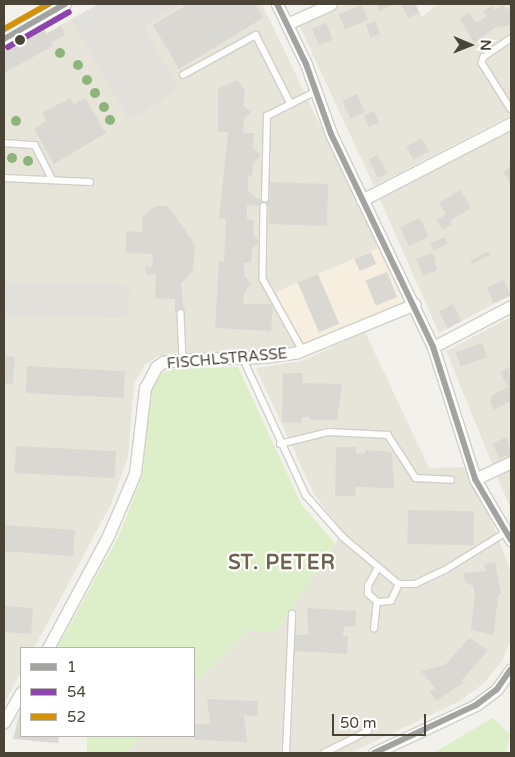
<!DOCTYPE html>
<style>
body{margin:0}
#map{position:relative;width:515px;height:757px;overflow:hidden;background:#f2f1ec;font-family:"Varela Round",sans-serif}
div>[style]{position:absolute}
.residential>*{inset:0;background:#e7e4d9}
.commercial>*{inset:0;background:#f6eede;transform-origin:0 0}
.industrial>*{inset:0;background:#e2e0da;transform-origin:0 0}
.green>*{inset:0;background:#dcefc9}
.building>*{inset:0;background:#dad8d2;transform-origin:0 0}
.roads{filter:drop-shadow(1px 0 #d0cfc9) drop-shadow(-1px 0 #d0cfc9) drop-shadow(0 1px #d0cfc9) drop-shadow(0 -1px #d0cfc9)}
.service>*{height:5.5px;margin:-2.75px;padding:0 2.75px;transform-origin:2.75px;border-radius:2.75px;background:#fdfdfc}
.minor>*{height:11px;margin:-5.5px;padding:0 5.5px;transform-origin:5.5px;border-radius:5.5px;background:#fdfdfc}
.bus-1>*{height:6px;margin:-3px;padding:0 3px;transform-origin:3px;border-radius:3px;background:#a3a3a1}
.bus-2>*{height:6px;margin:-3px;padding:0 3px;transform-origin:3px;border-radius:3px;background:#8e44ad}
.bus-3>*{height:6px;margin:-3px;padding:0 3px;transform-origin:3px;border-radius:3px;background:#d4920b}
.trees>*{width:10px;height:10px;margin:-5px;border-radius:50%;background:#8eb47d}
.dots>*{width:14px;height:14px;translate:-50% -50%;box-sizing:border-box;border:2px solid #fff;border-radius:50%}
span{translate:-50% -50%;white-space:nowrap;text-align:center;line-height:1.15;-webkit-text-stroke:4.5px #fff;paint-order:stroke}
.street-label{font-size:15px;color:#4a4436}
.district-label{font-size:20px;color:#6e634c;font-weight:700;letter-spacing:1px}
.frame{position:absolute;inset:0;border:5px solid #4a4436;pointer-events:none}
.legend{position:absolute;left:20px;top:647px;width:175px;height:90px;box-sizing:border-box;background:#fff;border:1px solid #b7b4af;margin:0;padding:6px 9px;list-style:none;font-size:15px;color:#4a4436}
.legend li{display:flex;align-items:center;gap:10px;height:25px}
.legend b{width:25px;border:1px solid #b7b4af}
.north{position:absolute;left:445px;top:20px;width:50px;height:50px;-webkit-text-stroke:4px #fff;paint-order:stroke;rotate:91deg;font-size:14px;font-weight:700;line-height:20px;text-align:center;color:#4a4436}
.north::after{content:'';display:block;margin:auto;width:18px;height:22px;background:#4a4436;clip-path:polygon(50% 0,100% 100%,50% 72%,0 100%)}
.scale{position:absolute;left:332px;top:714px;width:94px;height:22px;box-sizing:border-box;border:2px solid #4a4436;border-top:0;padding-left:6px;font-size:15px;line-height:18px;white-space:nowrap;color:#4a4436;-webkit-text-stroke:4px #fff;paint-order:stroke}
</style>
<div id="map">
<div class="residential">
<i style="clip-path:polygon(98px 4px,262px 4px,379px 248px,276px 292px,299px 346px,269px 351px,177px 353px,158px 356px,145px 365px,134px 383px,128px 457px,111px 504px,34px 648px,21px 648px,21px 672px,4px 704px,4px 57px)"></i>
<i style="clip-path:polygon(346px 4px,416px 4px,422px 17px,439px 4px,511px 4px,511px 115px,374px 186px,299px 25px)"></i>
<i style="clip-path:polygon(511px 129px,511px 295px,439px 333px,379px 197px)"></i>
<i style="clip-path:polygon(511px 317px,511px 510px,446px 351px)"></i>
<i style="clip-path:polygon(365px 332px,429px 468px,471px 467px,511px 572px,511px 639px,502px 661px,484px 683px,460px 701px,350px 753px,125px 753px,143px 736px,194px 736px,194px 684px,247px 630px,276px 631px,343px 532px,314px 494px,256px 368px,302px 361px)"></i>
</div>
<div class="commercial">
<i style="left:379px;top:248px;width:60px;height:112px;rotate:67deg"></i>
</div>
<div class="industrial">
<i style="clip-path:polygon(99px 4px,177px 4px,178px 7px,144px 26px,179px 89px,129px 120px,71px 20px)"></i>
<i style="left:4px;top:283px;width:125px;height:33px;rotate:1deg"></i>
</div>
<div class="green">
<i style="clip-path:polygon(238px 367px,301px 504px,335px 543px,276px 632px,247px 630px,194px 684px,194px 648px,57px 648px,119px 536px,143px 474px,151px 387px,159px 375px,170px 369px)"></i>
<i style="clip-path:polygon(493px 718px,510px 734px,506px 753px,433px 753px)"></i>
<i style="clip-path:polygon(87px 736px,143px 736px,125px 753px,87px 753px)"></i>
</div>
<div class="building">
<i style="clip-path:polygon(183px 4px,255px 4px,263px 18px,179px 69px,153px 25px,185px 6px)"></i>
<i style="clip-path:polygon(376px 4px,395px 4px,379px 11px)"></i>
<i style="clip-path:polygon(408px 4px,415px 4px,419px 13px,408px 18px,402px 6px)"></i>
<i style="left:362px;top:5px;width:16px;height:25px;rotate:68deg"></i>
<i style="clip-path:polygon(503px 5px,506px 10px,511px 6px,511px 25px,494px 28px,474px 43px,460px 19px,468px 13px,477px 23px,487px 16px,483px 11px,492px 6px,495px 10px)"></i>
<i style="left:375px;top:21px;width:14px;height:10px;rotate:69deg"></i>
<i style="left:326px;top:23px;width:18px;height:15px;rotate:68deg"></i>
<i style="clip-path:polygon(61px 26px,65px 35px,51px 43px,53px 46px,4px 73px,4px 51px,44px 29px,47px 34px)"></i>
<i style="clip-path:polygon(238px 80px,245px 91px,243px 105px,251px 112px,244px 119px,243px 133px,254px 133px,253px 148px,261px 155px,253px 163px,252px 176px,248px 175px,248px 190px,257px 199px,270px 199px,270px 182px,328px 184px,327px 226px,269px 224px,269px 206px,247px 205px,247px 219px,254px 220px,253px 234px,260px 242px,252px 249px,251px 263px,244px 263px,244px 276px,252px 284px,244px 292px,243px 304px,273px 304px,271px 331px,215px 328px,219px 261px,224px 262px,226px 219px,219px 219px,228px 132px,218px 132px,218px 89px)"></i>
<i style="left:357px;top:94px;width:20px;height:16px;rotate:66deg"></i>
<i style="clip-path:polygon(70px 98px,74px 104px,85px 98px,106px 133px,54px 164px,34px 129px,46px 121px,42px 113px)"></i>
<i style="left:374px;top:111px;width:13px;height:11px;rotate:67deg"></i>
<i style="left:422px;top:138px;width:15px;height:18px;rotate:62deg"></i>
<i style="clip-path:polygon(377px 155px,387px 172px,382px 177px,377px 177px,369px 159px)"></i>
<i style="clip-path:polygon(511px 166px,511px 184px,503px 172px)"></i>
<i style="clip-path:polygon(460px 190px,471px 208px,450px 221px,452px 225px,443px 230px,437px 220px,446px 214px,439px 203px)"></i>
<i style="clip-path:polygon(155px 206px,168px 206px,195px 245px,193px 270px,181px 284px,184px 313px,175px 312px,175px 299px,155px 298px,156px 274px,146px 275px,145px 266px,152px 267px,153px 254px,126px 253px,126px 231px,142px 232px,143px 217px)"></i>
<i style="left:420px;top:218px;width:21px;height:22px;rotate:65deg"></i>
<i style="left:445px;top:237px;width:8px;height:16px;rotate:67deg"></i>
<i style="left:489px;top:251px;width:4px;height:21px;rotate:63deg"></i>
<i style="left:371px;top:252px;width:13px;height:18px;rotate:67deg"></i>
<i style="clip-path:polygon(430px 253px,434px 255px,437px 270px,424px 276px,416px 259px)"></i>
<i style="left:387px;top:272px;width:27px;height:23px;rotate:68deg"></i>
<i style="left:318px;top:274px;width:54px;height:22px;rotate:67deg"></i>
<i style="left:504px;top:280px;width:17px;height:19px;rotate:66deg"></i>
<i style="left:453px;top:304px;width:19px;height:16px;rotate:62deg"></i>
<i style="left:482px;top:343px;width:15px;height:28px;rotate:70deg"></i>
<i style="left:4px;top:356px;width:11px;height:27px;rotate:5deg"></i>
<i style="left:27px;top:366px;width:98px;height:27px;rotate:3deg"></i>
<i style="clip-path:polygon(509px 367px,511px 401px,494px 410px,490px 402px,492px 395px,508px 387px,500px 372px)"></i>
<i style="clip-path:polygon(283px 373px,303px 373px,302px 383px,342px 384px,337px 420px,311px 420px,310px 417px,302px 417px,301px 423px,282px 422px)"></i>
<i style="clip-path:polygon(507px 437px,511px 454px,499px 459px,493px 443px)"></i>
<i style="left:16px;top:446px;width:100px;height:27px;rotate:3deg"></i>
<i style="clip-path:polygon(336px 447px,356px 447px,356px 453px,365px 454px,365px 450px,392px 452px,394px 488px,356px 487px,355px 496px,335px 496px)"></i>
<i style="left:408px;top:510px;width:66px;height:34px;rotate:1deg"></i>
<i style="left:4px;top:525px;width:71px;height:26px;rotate:4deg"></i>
<i style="clip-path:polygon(495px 562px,501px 594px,498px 595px,494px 635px,471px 630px,475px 594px,473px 586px,465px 582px,463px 573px,486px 571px,484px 564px)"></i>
<i style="left:4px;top:606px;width:29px;height:26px;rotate:4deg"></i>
<i style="clip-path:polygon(307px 608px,356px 611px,355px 627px,344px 626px,343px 636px,348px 636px,347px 654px,293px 651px,294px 635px,308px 635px)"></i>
<i style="clip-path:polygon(469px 638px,488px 650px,462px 680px,463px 683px,436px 701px,430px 692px,435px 688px,421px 671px,445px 665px)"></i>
<i style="clip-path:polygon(207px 699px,258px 701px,257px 716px,244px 715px,247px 742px,194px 740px,195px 724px,210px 724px)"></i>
<i style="clip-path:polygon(20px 711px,21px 736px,59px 736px,58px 743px,13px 739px)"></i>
</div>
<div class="roads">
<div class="service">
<i style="left:511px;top:39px;width:32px;rotate:146deg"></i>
<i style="left:484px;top:57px;width:6px;rotate:108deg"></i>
<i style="left:482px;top:63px;width:54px;rotate:57.8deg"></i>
<i style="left:183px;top:75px;width:83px;rotate:-28.7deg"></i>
<i style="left:256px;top:35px;width:77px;rotate:63.1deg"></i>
<i style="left:4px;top:143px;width:31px;rotate:4deg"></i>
<i style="left:35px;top:145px;width:39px;rotate:63deg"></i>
<i style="left:4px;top:178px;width:86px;rotate:2.7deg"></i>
<i style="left:265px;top:199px;width:83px;rotate:-88.6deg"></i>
<i style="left:267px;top:116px;width:56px;rotate:-26.6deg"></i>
<i style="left:264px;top:206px;width:73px;rotate:90.8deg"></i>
<i style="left:263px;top:279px;width:82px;rotate:60.9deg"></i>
<i style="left:181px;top:313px;width:47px;rotate:87.6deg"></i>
<i style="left:243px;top:358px;width:151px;rotate:65.3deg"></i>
<i style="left:306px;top:495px;width:56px;rotate:48.6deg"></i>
<i style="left:343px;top:537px;width:73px;rotate:40deg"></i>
<i style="left:399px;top:584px;width:16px"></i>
<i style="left:415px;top:584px;width:33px;rotate:-25deg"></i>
<i style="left:445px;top:570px;width:74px;rotate:-31.8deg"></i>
<i style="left:280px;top:444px;width:50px;rotate:-13.8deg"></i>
<i style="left:329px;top:432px;width:59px;rotate:2.9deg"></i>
<i style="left:388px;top:435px;width:51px;rotate:56.9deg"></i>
<i style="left:416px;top:478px;width:35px;rotate:3deg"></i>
<i style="left:377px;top:602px;width:14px;rotate:-4deg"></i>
<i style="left:391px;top:601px;width:19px;rotate:-65deg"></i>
<i style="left:374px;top:629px;width:27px;rotate:-84deg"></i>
<i style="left:377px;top:602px;width:12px;rotate:-138deg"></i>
<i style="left:368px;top:594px;width:8px;rotate:-90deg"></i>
<i style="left:368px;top:586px;width:21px;rotate:-61deg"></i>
<i style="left:286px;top:753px;width:139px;rotate:-87.5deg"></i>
<i style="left:324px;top:753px;width:49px;rotate:-26.6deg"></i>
</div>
<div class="minor">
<i style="left:277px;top:4px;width:67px;rotate:64.2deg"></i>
<i style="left:306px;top:64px;width:74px;rotate:70.3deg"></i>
<i style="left:331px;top:134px;width:236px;rotate:64.4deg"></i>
<i style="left:433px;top:347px;width:139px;rotate:72.3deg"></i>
<i style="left:475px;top:479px;width:71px;rotate:59.5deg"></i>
<i style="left:287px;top:24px;width:48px;rotate:-24.4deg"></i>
<i style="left:4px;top:39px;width:70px;rotate:-29.8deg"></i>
<i style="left:362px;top:200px;width:168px;rotate:-27.3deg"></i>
<i style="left:433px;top:347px;width:88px;rotate:-27.7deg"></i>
<i style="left:475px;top:479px;width:40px;rotate:-25deg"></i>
<i style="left:48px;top:648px;width:127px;rotate:-61.8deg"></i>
<i style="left:108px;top:536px;width:69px;rotate:-66.8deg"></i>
<i style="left:135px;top:473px;width:86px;rotate:-83.3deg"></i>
<i style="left:145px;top:388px;width:24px;rotate:-62deg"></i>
<i style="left:156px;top:367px;width:9px;rotate:-36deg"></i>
<i style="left:163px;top:362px;width:31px;rotate:-6deg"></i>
<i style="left:194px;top:359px;width:70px;rotate:-1.6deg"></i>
<i style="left:264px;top:357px;width:34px;rotate:-8deg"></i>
<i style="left:298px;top:352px;width:126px;rotate:-22.3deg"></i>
<i style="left:4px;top:722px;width:34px;rotate:-60deg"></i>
<i style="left:374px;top:753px;width:113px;rotate:-25.2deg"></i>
<i style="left:476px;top:705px;width:26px;rotate:-37deg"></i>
<i style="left:497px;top:689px;width:24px;rotate:-55deg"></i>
</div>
</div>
<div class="bus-1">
<i style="left:277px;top:4px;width:67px;rotate:64.2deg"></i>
<i style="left:306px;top:64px;width:74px;rotate:70.3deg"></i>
<i style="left:331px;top:134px;width:236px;rotate:64.4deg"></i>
<i style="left:433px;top:347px;width:139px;rotate:72.3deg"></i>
<i style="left:475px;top:479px;width:71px;rotate:59.5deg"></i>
<i style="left:4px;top:39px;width:70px;rotate:-29.8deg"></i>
<i style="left:374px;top:753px;width:113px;rotate:-25.2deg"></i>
<i style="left:476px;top:705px;width:26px;rotate:-37deg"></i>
<i style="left:497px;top:689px;width:24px;rotate:-55deg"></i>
</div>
<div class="bus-2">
<i style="left:8px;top:47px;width:70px;rotate:-29.8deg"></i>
</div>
<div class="bus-3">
<i style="left:4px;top:29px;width:51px;rotate:-29.6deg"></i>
</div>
<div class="trees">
<i style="left:60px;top:53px"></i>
<i style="left:78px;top:65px"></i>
<i style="left:87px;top:80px"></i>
<i style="left:95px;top:93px"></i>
<i style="left:104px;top:107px"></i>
<i style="left:110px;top:120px"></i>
<i style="left:16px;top:121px"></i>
<i style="left:12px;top:158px"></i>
<i style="left:28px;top:161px"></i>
</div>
<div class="dots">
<i style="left:20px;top:40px;background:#4a4436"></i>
</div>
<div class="street-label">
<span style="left:227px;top:359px;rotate:-5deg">FISCHLSTRASSE</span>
</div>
<div class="district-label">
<span style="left:282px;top:563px">ST. PETER</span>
</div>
<div class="frame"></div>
<ul class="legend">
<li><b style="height:6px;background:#a3a3a1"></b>1</li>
<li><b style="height:6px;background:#8e44ad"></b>54</li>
<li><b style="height:6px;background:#d4920b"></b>52</li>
</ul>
<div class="north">N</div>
<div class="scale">50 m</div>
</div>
